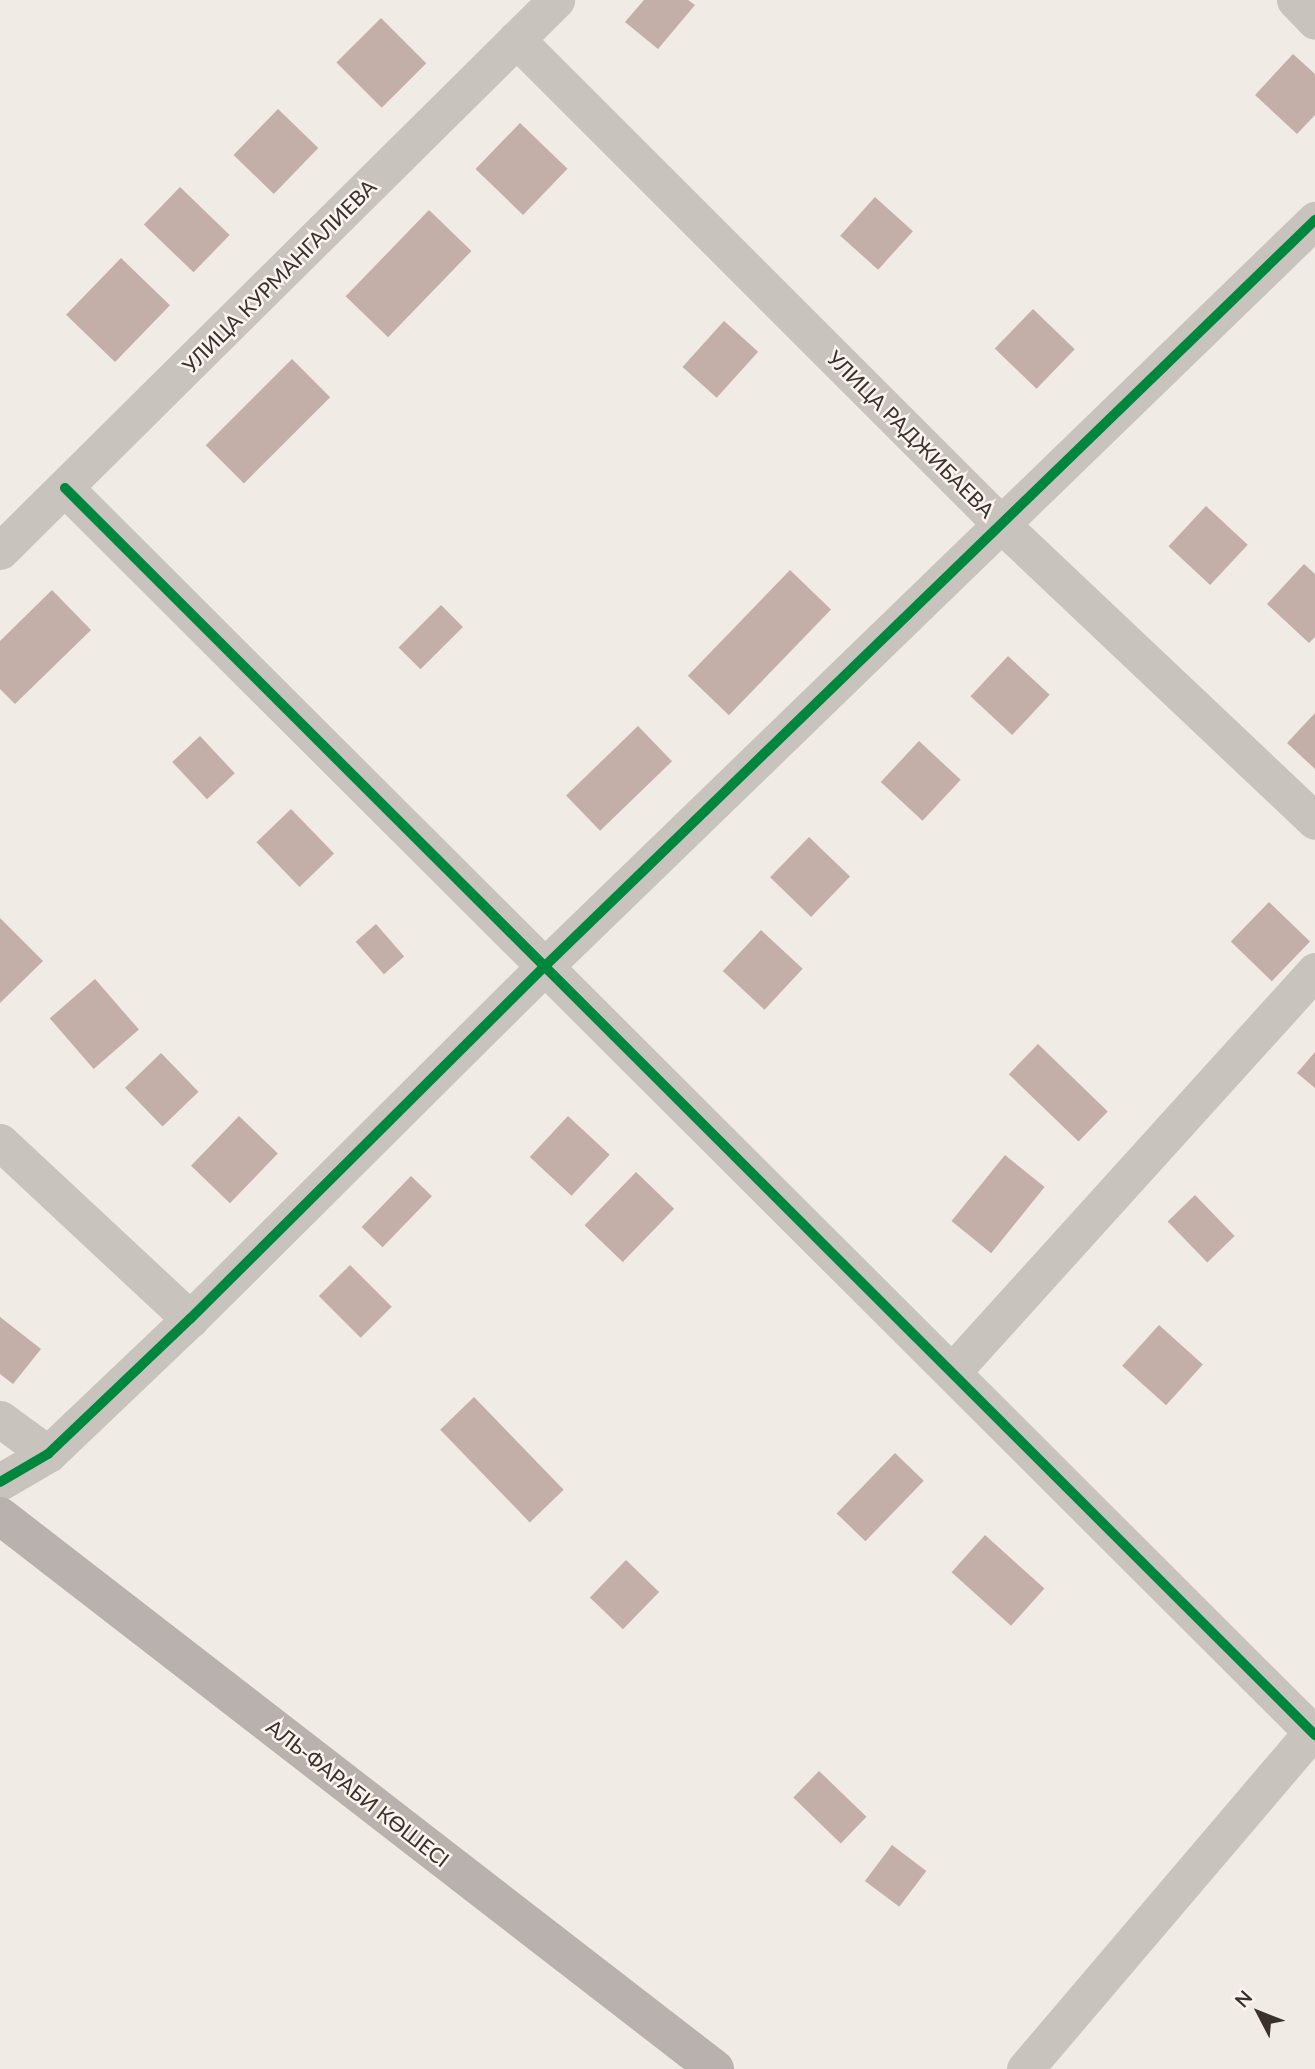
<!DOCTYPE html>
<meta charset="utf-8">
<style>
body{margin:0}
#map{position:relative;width:1315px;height:2069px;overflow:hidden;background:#f0ebe5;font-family:Lato,sans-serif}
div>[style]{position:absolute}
.building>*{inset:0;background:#c3afa7;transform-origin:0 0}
.minor>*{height:37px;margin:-18.5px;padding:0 18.5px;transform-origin:18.5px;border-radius:18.5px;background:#c9c3be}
.major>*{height:38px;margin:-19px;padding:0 19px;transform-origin:19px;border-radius:19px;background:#b8b1ad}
.cycleway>*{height:10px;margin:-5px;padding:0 5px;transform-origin:5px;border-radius:5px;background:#00873e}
span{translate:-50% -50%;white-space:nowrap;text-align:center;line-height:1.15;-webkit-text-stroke:5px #fbf5ee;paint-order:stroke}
.street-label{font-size:21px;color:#3b302b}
.north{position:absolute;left:1224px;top:1978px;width:70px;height:70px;-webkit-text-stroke:5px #fbf5ee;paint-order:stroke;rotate:312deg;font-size:19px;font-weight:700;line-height:28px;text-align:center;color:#3b302b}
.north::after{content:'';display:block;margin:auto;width:24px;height:32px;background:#3b302b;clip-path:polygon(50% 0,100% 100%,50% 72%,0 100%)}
</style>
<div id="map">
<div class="building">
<i style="clip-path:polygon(644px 0,688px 0,695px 5px,658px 49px,625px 22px)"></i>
<i style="left:381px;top:18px;width:64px;height:63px;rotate:45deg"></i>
<i style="clip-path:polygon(1293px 54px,1315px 74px,1315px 115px,1297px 134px,1255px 95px)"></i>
<i style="left:278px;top:109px;width:56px;height:64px;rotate:44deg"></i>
<i style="left:520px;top:123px;width:66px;height:64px;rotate:44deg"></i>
<i style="left:180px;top:187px;width:69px;height:52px;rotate:44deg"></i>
<i style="left:875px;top:197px;width:51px;height:52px;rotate:42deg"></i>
<i style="left:429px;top:210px;width:59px;height:120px;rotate:44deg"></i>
<i style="left:121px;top:258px;width:68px;height:79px;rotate:44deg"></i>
<i style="left:1033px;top:309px;width:58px;height:55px;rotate:44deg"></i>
<i style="left:724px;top:321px;width:46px;height:62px;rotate:42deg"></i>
<i style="left:292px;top:359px;width:54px;height:122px;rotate:45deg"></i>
<i style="left:1206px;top:506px;width:57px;height:55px;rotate:43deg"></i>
<i style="clip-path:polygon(1304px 564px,1315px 574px,1315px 637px,1309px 643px,1267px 604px)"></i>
<i style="left:790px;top:570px;width:57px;height:147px;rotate:44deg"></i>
<i style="clip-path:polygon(52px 590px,91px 630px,15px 704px,0 689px,0 641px)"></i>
<i style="left:441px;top:605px;width:31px;height:60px;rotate:45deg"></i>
<i style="left:1008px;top:656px;width:57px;height:55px;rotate:43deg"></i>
<i style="clip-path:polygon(1315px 713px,1315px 769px,1287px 743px)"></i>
<i style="left:638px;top:726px;width:49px;height:100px;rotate:46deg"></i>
<i style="left:200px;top:736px;width:51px;height:38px;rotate:47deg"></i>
<i style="left:919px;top:741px;width:57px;height:56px;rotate:43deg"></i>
<i style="left:291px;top:809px;width:62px;height:48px;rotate:46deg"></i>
<i style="left:809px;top:837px;width:57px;height:56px;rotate:44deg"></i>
<i style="left:1269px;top:902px;width:57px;height:55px;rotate:44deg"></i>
<i style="clip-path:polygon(0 918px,43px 961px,0 1003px)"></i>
<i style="left:376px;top:924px;width:43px;height:27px;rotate:49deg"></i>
<i style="left:761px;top:930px;width:57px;height:56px;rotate:43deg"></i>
<i style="left:95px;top:979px;width:67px;height:60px;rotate:49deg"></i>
<i style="left:1038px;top:1044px;width:97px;height:42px;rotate:44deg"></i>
<i style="clip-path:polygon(1315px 1052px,1315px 1088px,1297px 1073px)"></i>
<i style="left:161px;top:1053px;width:54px;height:50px;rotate:46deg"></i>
<i style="left:239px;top:1116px;width:54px;height:69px;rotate:44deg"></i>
<i style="left:568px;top:1116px;width:57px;height:56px;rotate:43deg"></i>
<i style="left:1005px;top:1155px;width:51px;height:85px;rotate:39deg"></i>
<i style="left:636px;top:1172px;width:53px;height:74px;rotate:44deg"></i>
<i style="left:411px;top:1176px;width:29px;height:71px;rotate:44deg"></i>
<i style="left:1195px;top:1195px;width:57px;height:38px;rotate:46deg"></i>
<i style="left:350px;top:1265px;width:59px;height:44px;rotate:45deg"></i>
<i style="clip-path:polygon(0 1317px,41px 1349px,13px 1384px,0 1374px)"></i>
<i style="left:1159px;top:1325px;width:59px;height:55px;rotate:42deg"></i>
<i style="left:474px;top:1397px;width:129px;height:47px;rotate:46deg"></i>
<i style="left:895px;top:1453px;width:40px;height:84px;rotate:44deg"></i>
<i style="left:985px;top:1535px;width:80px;height:50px;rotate:42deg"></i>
<i style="left:626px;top:1560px;width:46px;height:52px;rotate:44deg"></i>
<i style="left:819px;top:1771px;width:66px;height:37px;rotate:44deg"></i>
<i style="left:892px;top:1845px;width:43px;height:45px;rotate:37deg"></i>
</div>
<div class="minor">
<i style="left:1295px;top:0;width:29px;rotate:46deg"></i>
<i style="left:516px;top:39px;width:686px;rotate:45deg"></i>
<i style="left:1001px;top:524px;width:432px;rotate:43.4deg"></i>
<i style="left:65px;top:488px;width:1766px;rotate:44.93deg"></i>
<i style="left:0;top:551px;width:783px;rotate:-44.74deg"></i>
<i style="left:0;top:1142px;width:260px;rotate:43deg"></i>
<i style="left:952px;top:1372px;width:541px;rotate:-47.85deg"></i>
<i style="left:0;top:1419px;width:59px;rotate:36.1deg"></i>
<i style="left:0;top:1482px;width:56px;rotate:-30.3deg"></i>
<i style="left:48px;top:1454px;width:196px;rotate:-43.6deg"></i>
<i style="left:190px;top:1319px;width:502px;rotate:-44.84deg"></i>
<i style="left:546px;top:965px;width:1071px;rotate:-44.09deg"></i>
<i style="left:1025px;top:2069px;width:448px;rotate:-49.6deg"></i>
</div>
<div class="major">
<i style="left:0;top:1516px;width:904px;rotate:37.72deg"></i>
</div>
<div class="cycleway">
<i style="left:65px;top:488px;width:1766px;rotate:44.93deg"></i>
<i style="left:0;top:1482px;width:56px;rotate:-30.3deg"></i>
<i style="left:48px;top:1454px;width:196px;rotate:-43.6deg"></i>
<i style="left:190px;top:1319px;width:502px;rotate:-44.84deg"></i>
<i style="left:546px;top:965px;width:1071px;rotate:-44.09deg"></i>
</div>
<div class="street-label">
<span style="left:279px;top:276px;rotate:-45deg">УЛИЦА КУРМАНГАЛИЕВА</span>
<span style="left:911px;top:434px;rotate:45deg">УЛИЦА РАДЖИБАЕВА</span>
<span style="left:358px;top:1793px;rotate:38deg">АЛЬ-ФАРАБИ КӨШЕСІ</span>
</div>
<div class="north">N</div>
</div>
